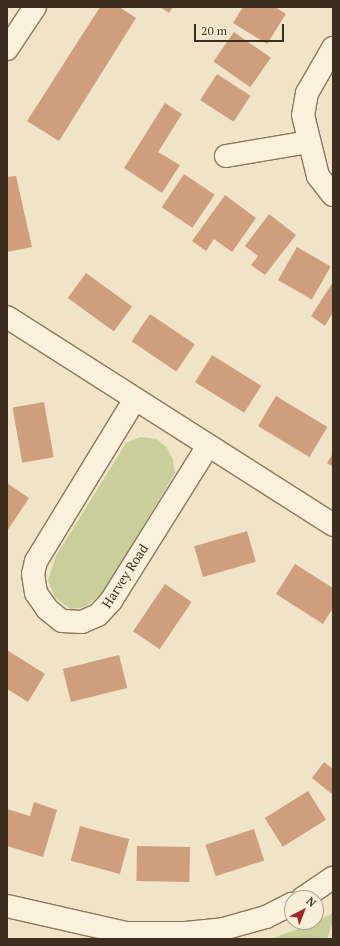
<!DOCTYPE html>
<style>
body{margin:0}
#map{position:relative;width:340px;height:946px;overflow:hidden;background:#f0e4c8;font-family:"PT Serif",serif}
div>[style]{position:absolute}
.green>*{inset:0;background:#c9cf9b}
.building>*{inset:0;background:#cf9f7d;transform-origin:0 0}
.roads{filter:drop-shadow(1px 0 #8d765c) drop-shadow(-1px 0 #8d765c) drop-shadow(0 1px #8d765c) drop-shadow(0 -1px #8d765c)}
.street>*{height:22px;margin:-11px;padding:0 11px;transform-origin:11px;border-radius:11px;background:#faf1dc}
span{translate:-50% -50%;white-space:nowrap;text-align:center;line-height:1.15;-webkit-text-stroke:4px #f7eed8;paint-order:stroke}
.street-label{font-size:13px;color:#3d2e20}
.frame{position:absolute;inset:0;border:8px solid #3d2e20;pointer-events:none}
.north{position:absolute;left:284px;top:890px;width:40px;height:40px;box-sizing:border-box;background:#f7eed8;border:1px solid #ada18e;border-radius:50%;rotate:42deg;font-size:11px;font-weight:700;line-height:16px;text-align:center;color:#3d2e20}
.north::after{content:'';display:block;margin:auto;width:14px;height:18px;background:#9e2a2b;clip-path:polygon(50% 0,100% 100%,50% 72%,0 100%)}
.scale{position:absolute;left:194px;top:24px;width:90px;height:18px;box-sizing:border-box;border:2px solid #3d2e20;border-top:0;padding-left:5px;font-size:12px;line-height:14px;white-space:nowrap;color:#3d2e20;-webkit-text-stroke:3px #f7eed8;paint-order:stroke}
</style>
<div id="map">
<div class="green">
<i style="clip-path:polygon(140px 437px,157px 439px,167px 448px,173px 460px,175px 473px,104px 591px,85px 607px,71px 609px,55px 598px,48px 580px,56px 556px,126px 443px)"></i>
<i style="clip-path:polygon(333px 913px,333px 921px,327px 939px,271px 939px,316px 922px)"></i>
</div>
<div class="building">
<i style="clip-path:polygon(100px 7px,119px 7px,136px 18px,59px 141px,27px 121px)"></i>
<i style="clip-path:polygon(160px 7px,173px 7px,169px 13px)"></i>
<i style="clip-path:polygon(243px 7px,275px 7px,286px 14px,267px 44px,233px 23px)"></i>
<i style="left:234px;top:32px;width:45px;height:36px;rotate:35deg"></i>
<i style="left:217px;top:74px;width:40px;height:31px;rotate:33deg"></i>
<i style="clip-path:polygon(165px 103px,182px 114px,158px 152px,180px 165px,162px 193px,124px 168px)"></i>
<i style="left:184px;top:174px;width:37px;height:40px;rotate:34deg"></i>
<i style="clip-path:polygon(16px 176px,32px 247px,7px 252px,7px 177px)"></i>
<i style="clip-path:polygon(225px 195px,256px 218px,232px 252px,214px 239px,206px 251px,192px 241px)"></i>
<i style="clip-path:polygon(269px 214px,296px 235px,265px 275px,251px 265px,258px 256px,245px 246px)"></i>
<i style="left:297px;top:247px;width:39px;height:38px;rotate:30deg"></i>
<i style="left:86px;top:273px;width:57px;height:31px;rotate:36deg"></i>
<i style="clip-path:polygon(333px 282px,333px 312px,325px 326px,311px 316px)"></i>
<i style="left:150px;top:314px;width:54px;height:33px;rotate:34deg"></i>
<i style="left:212px;top:355px;width:58px;height:32px;rotate:32deg"></i>
<i style="left:276px;top:396px;width:60px;height:35px;rotate:31deg"></i>
<i style="left:44px;top:402px;width:56px;height:32px;rotate:80deg"></i>
<i style="clip-path:polygon(333px 453px,333px 467px,327px 463px)"></i>
<i style="clip-path:polygon(7px 483px,29px 498px,7px 531px)"></i>
<i style="left:247px;top:531px;width:32px;height:55px;rotate:74deg"></i>
<i style="clip-path:polygon(295px 564px,333px 588px,333px 608px,323px 624px,276px 594px)"></i>
<i style="left:165px;top:584px;width:32px;height:57px;rotate:34deg"></i>
<i style="clip-path:polygon(7px 650px,45px 674px,28px 702px,7px 689px)"></i>
<i style="left:119px;top:655px;width:34px;height:58px;rotate:76deg"></i>
<i style="clip-path:polygon(324px 762px,333px 769px,333px 795px,312px 778px)"></i>
<i style="left:308px;top:791px;width:34px;height:51px;rotate:58deg"></i>
<i style="clip-path:polygon(34px 802px,57px 810px,43px 857px,7px 846px,7px 809px,30px 816px)"></i>
<i style="left:80px;top:826px;width:51px;height:36px;rotate:15deg"></i>
<i style="left:254px;top:829px;width:33px;height:51px;rotate:72deg"></i>
<i style="left:137px;top:846px;width:53px;height:35px;rotate:1deg"></i>
</div>
<div class="roads">
<div class="street">
<i style="left:333px;top:48px;width:52px;rotate:120deg"></i>
<i style="left:307px;top:93px;width:22px;rotate:100deg"></i>
<i style="left:303px;top:115px;width:63px;rotate:76.2deg"></i>
<i style="left:318px;top:176px;width:24px;rotate:52deg"></i>
<i style="left:7px;top:49px;width:50px;rotate:-56.3deg"></i>
<i style="left:226px;top:156px;width:84px;rotate:-9.6deg"></i>
<i style="left:7px;top:317px;width:387px;rotate:32.5deg"></i>
<i style="left:135px;top:399px;width:190px;rotate:121.4deg"></i>
<i style="left:36px;top:561px;width:13px;rotate:103deg"></i>
<i style="left:33px;top:574px;width:19px;rotate:81deg"></i>
<i style="left:36px;top:593px;width:19px;rotate:55deg"></i>
<i style="left:47px;top:609px;width:19px;rotate:39deg"></i>
<i style="left:62px;top:621px;width:20px;rotate:3deg"></i>
<i style="left:82px;top:622px;width:17px;rotate:-24deg"></i>
<i style="left:98px;top:615px;width:19px;rotate:-47deg"></i>
<i style="left:111px;top:601px;width:183px;rotate:-58deg"></i>
<i style="left:303px;top:898px;width:36px;rotate:-34deg"></i>
<i style="left:7px;top:906px;width:122px;rotate:12.8deg"></i>
<i style="left:126px;top:933px;width:60px"></i>
<i style="left:186px;top:933px;width:37px;rotate:-6deg"></i>
<i style="left:223px;top:929px;width:45px;rotate:-15.6deg"></i>
<i style="left:266px;top:917px;width:29px;rotate:-27deg"></i>
</div>
</div>
<div class="street-label">
<span style="left:125px;top:576px;rotate:-57deg">Harvey Road</span>
</div>
<div class="frame"></div>
<div class="north">N</div>
<div class="scale">20 m</div>
</div>
